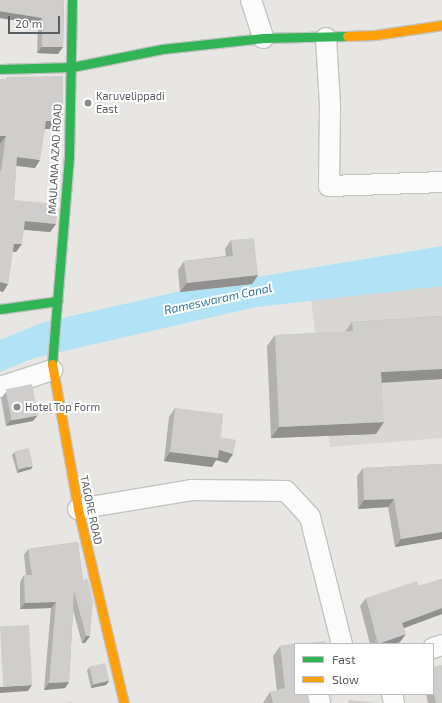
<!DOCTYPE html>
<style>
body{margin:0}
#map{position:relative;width:442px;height:703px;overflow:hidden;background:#e8e6e2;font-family:"Exo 2",sans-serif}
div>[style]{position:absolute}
.industrial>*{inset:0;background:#d9d7d3}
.water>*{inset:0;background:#b2e2f6}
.roads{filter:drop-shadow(1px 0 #c3c3c2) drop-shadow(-1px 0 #c3c3c2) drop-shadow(0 1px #c3c3c2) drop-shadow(0 -1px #c3c3c2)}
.street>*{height:20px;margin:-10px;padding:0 10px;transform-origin:10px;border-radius:10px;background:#fcfbfb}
.fast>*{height:9px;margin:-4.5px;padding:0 4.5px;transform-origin:4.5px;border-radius:4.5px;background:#30b455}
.slow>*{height:9px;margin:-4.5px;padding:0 4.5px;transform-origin:4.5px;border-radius:4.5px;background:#ff9f0a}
.wall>*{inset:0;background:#b2b1af}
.shaded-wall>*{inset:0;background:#91908f}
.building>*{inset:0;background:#cfcecc;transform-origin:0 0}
.dots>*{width:11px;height:11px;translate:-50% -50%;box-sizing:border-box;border:2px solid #fff;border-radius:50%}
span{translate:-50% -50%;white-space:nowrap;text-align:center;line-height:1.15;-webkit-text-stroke:4px #fff;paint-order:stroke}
.poi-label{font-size:11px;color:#575d60}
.left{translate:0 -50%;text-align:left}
.street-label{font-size:11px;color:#575d60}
.water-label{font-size:12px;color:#3277a2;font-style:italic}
.legend{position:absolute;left:294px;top:643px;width:140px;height:52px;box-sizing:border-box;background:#fff;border:1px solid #bcbebf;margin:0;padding:5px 7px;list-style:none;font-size:12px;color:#575d60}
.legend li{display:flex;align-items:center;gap:8px;height:20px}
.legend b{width:20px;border:1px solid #bcbebf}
.scale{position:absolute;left:8px;top:16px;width:52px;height:18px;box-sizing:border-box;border:2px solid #575d60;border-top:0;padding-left:5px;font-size:12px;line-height:14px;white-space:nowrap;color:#575d60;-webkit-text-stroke:3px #fff;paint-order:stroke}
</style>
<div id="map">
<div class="industrial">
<i style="clip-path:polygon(442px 286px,442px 438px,330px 447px,311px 300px)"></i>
</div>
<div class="water">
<i style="clip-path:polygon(442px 246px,442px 286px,256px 307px,34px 358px,0 372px,0 340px,41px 323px,203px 286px)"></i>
</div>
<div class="roads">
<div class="street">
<i style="left:251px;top:0;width:40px;rotate:72deg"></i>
<i style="left:326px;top:38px;width:68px;rotate:86.6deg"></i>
<i style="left:330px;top:106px;width:80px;rotate:90.7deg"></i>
<i style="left:329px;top:186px;width:113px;rotate:-2deg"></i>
<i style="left:0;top:387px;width:55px;rotate:-18.1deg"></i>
<i style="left:78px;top:509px;width:115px;rotate:-9.5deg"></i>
<i style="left:191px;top:490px;width:95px;rotate:0.6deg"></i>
<i style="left:286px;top:491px;width:35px;rotate:47deg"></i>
<i style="left:310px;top:517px;width:131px;rotate:75.9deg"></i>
<i style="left:433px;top:648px;width:9px;rotate:-18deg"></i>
<i style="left:318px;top:694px;width:9px;rotate:77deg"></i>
<i style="left:392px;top:694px;width:9px;rotate:77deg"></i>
</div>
<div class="fast">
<i style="left:0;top:69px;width:72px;rotate:-1.6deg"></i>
<i style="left:72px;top:67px;width:92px;rotate:-11.3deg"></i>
<i style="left:162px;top:49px;width:102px;rotate:-6.2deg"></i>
<i style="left:263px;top:38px;width:84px;rotate:-1.4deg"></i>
<i style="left:0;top:309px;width:58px;rotate:-8deg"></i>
<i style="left:52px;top:364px;width:209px;rotate:-85.3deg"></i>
<i style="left:69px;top:156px;width:156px;rotate:-88.9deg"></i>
</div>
<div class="slow">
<i style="left:347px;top:36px;width:28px;rotate:-2deg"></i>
<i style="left:375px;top:35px;width:68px;rotate:-8.5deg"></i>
<i style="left:52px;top:364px;width:147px;rotate:79.8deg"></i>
<i style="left:78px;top:509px;width:199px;rotate:76.7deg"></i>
</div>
</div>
<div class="wall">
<i style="clip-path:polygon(64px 0,63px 47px,58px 54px,37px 53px,38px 24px,0 18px)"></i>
<i style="clip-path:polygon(8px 77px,57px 129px,45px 129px,35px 168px,16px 166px,14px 200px,56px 224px,50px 232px,24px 230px,16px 252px,12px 252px,8px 284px,3px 292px,0 291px,0 146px,6px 79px)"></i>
<i style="clip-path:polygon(231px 240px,258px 275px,252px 284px,180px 292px,178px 270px,184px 261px,226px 256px,225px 249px)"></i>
<i style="clip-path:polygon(442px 316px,442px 379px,382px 383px,376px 434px,271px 438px,267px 346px,275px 335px,345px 332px,352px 322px)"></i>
<i style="clip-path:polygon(6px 392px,33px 421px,6px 426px,1px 398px)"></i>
<i style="clip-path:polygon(175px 408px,221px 437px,233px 454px,227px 463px,216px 460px,212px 467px,164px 461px,169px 417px)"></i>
<i style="clip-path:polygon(15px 452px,31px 469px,17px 473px,12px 455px)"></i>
<i style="clip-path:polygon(442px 464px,442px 539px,395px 547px,388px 507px,358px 509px,357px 476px,363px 468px)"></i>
<i style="clip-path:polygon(78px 542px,90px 636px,85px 643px,82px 643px,73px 610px,69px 682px,65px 688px,44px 690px,51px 608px,20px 609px,20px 582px,24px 575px,26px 575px,24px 555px,28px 549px)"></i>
<i style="clip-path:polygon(442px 579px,442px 614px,404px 628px,400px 642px,393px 644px,370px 644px,360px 606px,366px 598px,419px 586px)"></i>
<i style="clip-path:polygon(295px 644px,309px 703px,263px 703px,270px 692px,277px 691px,273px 656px,280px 646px)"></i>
<i style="clip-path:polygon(90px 667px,109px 681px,106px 685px,91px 688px,87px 670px)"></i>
<i style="clip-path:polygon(433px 667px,442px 703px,428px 703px,426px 694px,433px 694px)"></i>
</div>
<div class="shaded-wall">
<i style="clip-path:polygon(0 11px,42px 18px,38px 24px,0 18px)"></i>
<i style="clip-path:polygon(42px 47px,63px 47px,58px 54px,37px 53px)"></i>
<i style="clip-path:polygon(46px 121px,63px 121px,57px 129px,40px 129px)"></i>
<i style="clip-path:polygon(0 136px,6px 136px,0 144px)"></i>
<i style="clip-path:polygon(17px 157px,40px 160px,35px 168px,11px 165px)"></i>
<i style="clip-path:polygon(25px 221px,56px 224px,50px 232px,19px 229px)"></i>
<i style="clip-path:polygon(14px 244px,22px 244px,16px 252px,8px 251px)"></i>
<i style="clip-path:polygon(258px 275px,252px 284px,180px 292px,187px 283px)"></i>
<i style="clip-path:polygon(0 282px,8px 284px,3px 292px,0 291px)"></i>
<i style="clip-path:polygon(442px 369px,442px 379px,373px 383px,381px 372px)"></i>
<i style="clip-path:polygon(38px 415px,33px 421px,6px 426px,11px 420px)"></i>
<i style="clip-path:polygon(384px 422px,376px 434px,271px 438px,279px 427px)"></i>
<i style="clip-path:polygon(219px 450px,233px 454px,227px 463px,216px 460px,212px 467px,164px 461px,170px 452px)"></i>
<i style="clip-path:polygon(33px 466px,31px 469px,17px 473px,19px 470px)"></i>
<i style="clip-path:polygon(394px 499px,388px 507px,358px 509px,364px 500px)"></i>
<i style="clip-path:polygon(442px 532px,442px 539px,395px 547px,401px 539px)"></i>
<i style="clip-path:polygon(56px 602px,51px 608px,20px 609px,25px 603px)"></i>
<i style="clip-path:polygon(442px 608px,442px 614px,396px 631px,402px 623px)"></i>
<i style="clip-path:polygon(406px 634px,400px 642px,393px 644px,378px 644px)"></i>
<i style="clip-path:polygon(86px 636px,90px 636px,85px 643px,82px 643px)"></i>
<i style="clip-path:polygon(109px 681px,106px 685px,91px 688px,93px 685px)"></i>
<i style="clip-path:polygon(69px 682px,65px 688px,44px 690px,49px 683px)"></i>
<i style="clip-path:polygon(32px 685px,28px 691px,0 693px,0 687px)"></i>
</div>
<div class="building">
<i style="clip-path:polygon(0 0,64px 0,63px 47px,42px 47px,42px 18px,0 11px)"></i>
<i style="clip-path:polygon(63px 76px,63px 121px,46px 121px,40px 160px,17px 157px,14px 200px,58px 204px,56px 224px,25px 221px,22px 244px,14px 244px,8px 284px,0 282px,0 171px,1px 171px,6px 136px,0 136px,0 79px,8px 79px,8px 77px)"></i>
<i style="clip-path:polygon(254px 238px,258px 275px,187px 283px,184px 261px,233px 256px,231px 240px)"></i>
<i style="clip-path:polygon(442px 316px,442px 369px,381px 372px,384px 422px,279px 427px,275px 335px,353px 331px,352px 322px)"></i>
<i style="left:32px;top:384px;width:32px;height:27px;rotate:79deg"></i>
<i style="clip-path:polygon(175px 408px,223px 414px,221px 437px,236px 440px,233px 454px,219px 450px,218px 458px,170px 452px)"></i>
<i style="left:29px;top:448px;width:18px;height:15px;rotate:77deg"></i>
<i style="clip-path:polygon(442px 464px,442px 532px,401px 539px,394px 499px,364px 500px,363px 468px)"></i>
<i style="clip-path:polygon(78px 542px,83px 580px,88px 579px,93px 602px,90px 636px,86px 636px,74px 591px,69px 682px,49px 683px,56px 602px,25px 603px,24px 575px,32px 575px,28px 549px)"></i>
<i style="clip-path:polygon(442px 579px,442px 608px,402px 623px,406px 634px,378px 644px,366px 598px,417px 581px,419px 586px)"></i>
<i style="left:29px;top:625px;width:60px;height:29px;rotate:87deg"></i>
<i style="clip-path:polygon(325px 641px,325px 644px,295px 644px,295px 694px,307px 694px,309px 703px,273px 703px,270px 692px,285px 688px,280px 646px)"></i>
<i style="left:105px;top:663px;width:18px;height:16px;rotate:77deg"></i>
<i style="clip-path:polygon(442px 665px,442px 703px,436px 703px,433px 689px,433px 667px)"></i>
<i style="clip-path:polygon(349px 700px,380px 703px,348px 703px)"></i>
<i style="clip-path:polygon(72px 702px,72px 703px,64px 703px)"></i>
</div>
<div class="dots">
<i style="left:88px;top:103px;background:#8a8d8e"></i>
<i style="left:17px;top:407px;background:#8a8d8e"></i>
</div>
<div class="poi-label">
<span class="left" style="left:96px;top:103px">Karuvelippadi<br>East</span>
<span class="left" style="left:25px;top:407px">Hotel Top Form</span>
</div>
<div class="street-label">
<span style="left:55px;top:159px;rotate:-87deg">MAULANA AZAD ROAD</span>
<span style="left:91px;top:510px;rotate:78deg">TAGORE ROAD</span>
</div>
<div class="water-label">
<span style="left:218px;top:299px;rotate:-12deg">Rameswaram Canal</span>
</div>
<ul class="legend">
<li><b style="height:5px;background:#30b455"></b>Fast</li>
<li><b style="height:5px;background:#ff9f0a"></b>Slow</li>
</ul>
<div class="scale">20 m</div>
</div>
